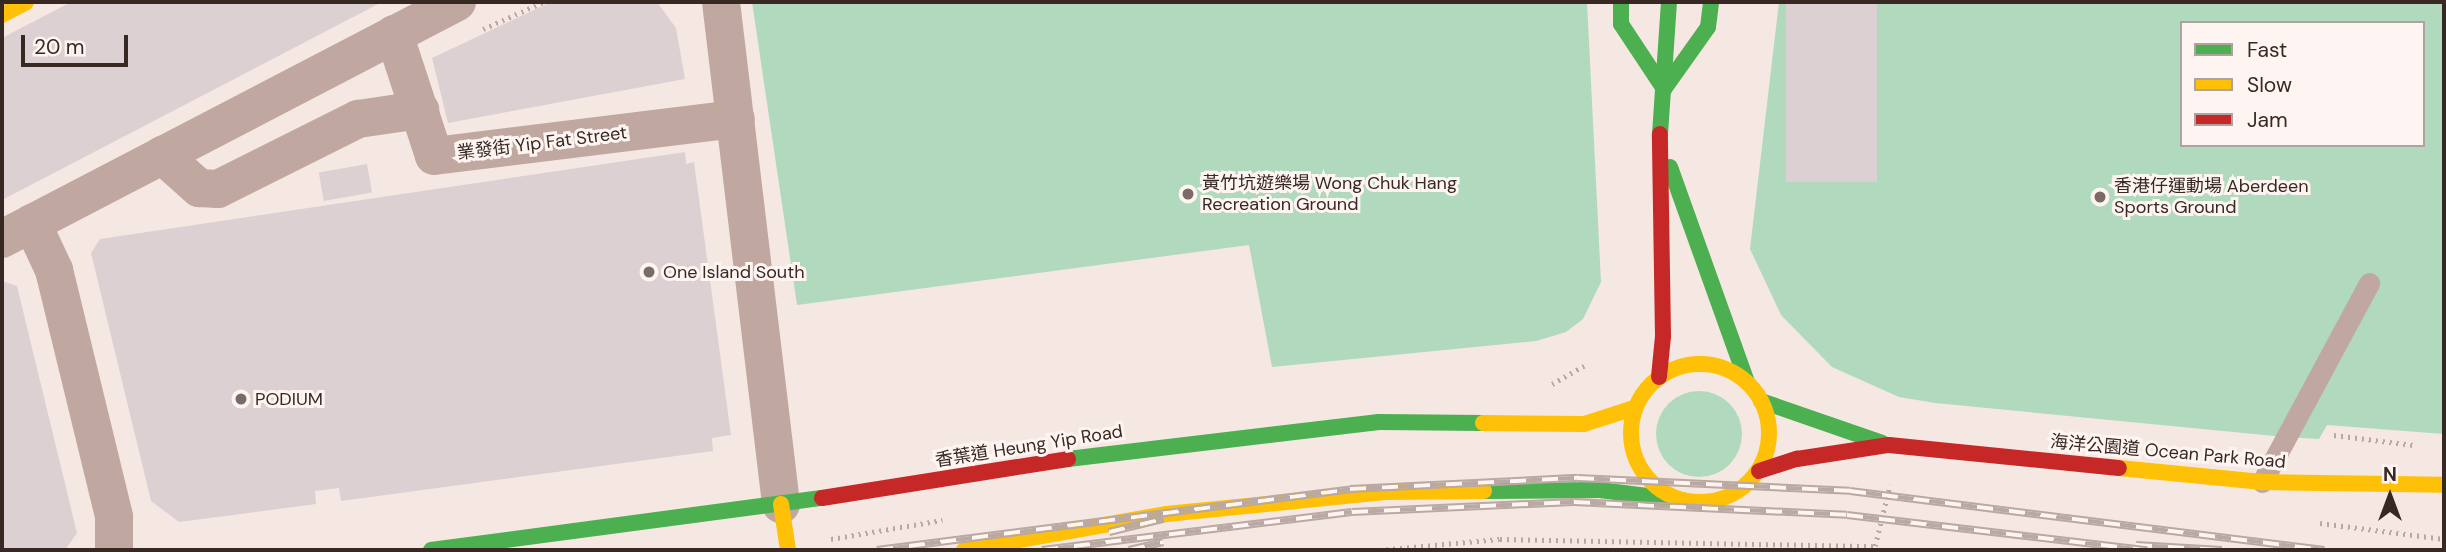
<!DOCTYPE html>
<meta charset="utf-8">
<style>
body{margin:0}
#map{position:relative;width:2446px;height:552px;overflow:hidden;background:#f5e8e3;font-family:"DM Sans","Noto Sans TC",sans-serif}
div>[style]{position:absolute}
.green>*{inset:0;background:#b0d9be}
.round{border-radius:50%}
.pier>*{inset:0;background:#f5e8e3}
.building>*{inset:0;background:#ddd0d2;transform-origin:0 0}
.path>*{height:4.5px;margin-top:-2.25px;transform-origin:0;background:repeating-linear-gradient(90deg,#baa7a2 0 2px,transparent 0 7px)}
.lane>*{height:21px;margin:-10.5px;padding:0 10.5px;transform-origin:10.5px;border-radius:10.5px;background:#c0a8a1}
.street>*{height:38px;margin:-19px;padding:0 19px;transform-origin:19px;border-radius:19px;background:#c0a8a1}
.fast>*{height:16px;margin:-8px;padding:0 8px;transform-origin:8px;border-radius:8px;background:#4caf50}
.slow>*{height:16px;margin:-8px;padding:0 8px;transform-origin:8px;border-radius:8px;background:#ffc107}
.slow>.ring{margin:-8px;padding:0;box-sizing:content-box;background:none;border:16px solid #ffc107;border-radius:50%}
.jam>*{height:16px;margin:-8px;padding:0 8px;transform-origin:8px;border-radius:8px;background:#c62828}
.rail>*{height:8px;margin-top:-4px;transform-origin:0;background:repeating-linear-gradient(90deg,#fef5f2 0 16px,#baa8a3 0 32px);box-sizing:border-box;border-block:2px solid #baa8a3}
.dots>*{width:19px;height:19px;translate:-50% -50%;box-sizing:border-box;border:4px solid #fef5f2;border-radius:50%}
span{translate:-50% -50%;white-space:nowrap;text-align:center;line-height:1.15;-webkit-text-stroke:6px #fef5f2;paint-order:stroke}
.street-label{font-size:18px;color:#382823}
.poi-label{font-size:18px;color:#382823}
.left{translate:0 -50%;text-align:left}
.frame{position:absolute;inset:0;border:4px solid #382823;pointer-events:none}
.legend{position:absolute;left:2180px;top:21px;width:245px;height:126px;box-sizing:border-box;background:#fef5f2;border:2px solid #afa39f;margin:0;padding:9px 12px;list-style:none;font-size:21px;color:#382823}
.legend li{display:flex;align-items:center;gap:14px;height:35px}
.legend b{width:35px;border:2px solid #afa39f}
.north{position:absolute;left:2355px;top:461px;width:70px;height:70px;-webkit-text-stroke:5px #fef5f2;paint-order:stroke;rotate:0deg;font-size:19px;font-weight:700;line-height:28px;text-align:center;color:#382823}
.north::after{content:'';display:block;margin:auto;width:24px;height:32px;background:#382823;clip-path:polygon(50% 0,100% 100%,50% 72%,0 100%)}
.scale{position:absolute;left:21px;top:35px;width:107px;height:32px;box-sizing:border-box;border:4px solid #382823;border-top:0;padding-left:9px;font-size:21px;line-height:24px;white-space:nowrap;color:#382823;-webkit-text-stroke:5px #fef5f2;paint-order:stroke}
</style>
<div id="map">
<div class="green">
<i style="clip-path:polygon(752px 2px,1587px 2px,1601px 282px,1583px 319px,1566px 332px,1536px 341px,1272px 367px,1249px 245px,797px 305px)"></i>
<i style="clip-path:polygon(evenodd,1779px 2px,2444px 2px,2444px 434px,2327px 425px,2319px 439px,2285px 437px,1935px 403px,1899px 397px,1832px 367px,1781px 315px,1750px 249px,1779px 2px,2182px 23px,2423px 23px,2423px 145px,2182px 145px,2182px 23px)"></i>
<i class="round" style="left:1656px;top:391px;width:86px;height:86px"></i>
</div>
<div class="pier">
<i style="clip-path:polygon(1901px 496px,2337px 537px,2399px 550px,2001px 550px,1893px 542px)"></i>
</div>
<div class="building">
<i style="clip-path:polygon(71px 2px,382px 2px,2px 200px,2px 38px)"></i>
<i style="clip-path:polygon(551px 2px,657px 2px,676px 28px,685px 79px,448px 123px,432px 58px)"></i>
<i style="left:1786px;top:2px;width:91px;height:180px"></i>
<i style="clip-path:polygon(685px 152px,686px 164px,694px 162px,731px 435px,712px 438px,713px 451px,341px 501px,339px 488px,315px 491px,316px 504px,179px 522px,151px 501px,91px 253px,100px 239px)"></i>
<i style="left:367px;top:164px;width:29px;height:49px;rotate:80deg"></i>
<i style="clip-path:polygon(2px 281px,17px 286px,77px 533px,65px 550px,2px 550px)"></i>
</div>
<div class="path">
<i style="left:483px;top:29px;width:66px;rotate:-24.2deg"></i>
<i style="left:1552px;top:384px;width:40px;rotate:-29.7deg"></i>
<i style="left:2334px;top:435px;width:80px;rotate:7.2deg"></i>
<i style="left:2320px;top:523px;width:125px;rotate:7.4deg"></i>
<i style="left:831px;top:539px;width:113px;rotate:-9.7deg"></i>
<i style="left:1379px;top:550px;width:121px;rotate:-5.2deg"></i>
<i style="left:1500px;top:539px;width:375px;rotate:1.1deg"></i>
<i style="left:1875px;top:546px;width:63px;rotate:-76.2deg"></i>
</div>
<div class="lane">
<i style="left:2262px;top:482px;width:226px;rotate:-61.7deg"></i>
</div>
<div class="street">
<i style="left:721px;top:2px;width:506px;rotate:83.18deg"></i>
<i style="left:394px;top:34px;width:128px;rotate:71.8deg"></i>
<i style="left:434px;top:156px;width:304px;rotate:-7deg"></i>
<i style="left:162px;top:155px;width:50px;rotate:41.7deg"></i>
<i style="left:199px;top:188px;width:19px;rotate:3deg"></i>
<i style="left:218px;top:189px;width:157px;rotate:-26.6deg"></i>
<i style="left:358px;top:119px;width:63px;rotate:-8.3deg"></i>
<i style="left:32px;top:223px;width:52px;rotate:64.9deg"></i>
<i style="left:54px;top:270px;width:254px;rotate:76.3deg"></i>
<i style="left:114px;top:517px;width:33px;rotate:90deg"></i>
<i style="left:2px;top:239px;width:513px;rotate:-27.51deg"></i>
</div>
<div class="fast">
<i style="left:1621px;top:2px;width:22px;rotate:90deg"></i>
<i style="left:1621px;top:24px;width:78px;rotate:56.5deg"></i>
<i style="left:1664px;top:89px;width:76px;rotate:-54.6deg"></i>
<i style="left:1708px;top:27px;width:25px;rotate:-83deg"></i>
<i style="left:1660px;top:134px;width:132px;rotate:-86.1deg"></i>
<i style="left:1670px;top:167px;width:228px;rotate:70.3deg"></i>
<i style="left:1761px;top:401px;width:128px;rotate:19.1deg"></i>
<i style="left:1068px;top:459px;width:313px;rotate:-6.8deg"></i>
<i style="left:1379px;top:422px;width:104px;rotate:0.6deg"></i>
<i style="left:1484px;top:491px;width:116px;rotate:-0.5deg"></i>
<i style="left:1600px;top:490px;width:87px;rotate:7.3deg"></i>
<i style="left:431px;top:550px;width:394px;rotate:-7.6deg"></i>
</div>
<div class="slow">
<i style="left:2px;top:15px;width:27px;rotate:-28deg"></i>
<i class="ring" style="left:1631px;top:364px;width:122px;height:122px"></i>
<i style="left:1483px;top:423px;width:101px;rotate:0.6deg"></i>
<i style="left:1584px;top:424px;width:52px;rotate:-17.7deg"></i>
<i style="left:2119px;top:468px;width:144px;rotate:5.6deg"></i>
<i style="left:2262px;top:482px;width:182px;rotate:0.9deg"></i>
<i style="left:781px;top:504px;width:47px;rotate:81.3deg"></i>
<i style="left:964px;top:550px;width:205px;rotate:-10.1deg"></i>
<i style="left:1166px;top:514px;width:220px;rotate:-5.7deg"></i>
<i style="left:1385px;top:492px;width:99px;rotate:-0.6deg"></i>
</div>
<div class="jam">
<i style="left:1659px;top:377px;width:41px;rotate:-84.4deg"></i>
<i style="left:1663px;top:336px;width:202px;rotate:-90.9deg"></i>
<i style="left:1759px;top:471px;width:40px;rotate:-18deg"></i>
<i style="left:1797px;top:459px;width:93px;rotate:-8.7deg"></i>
<i style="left:1889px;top:445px;width:231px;rotate:5.7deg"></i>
<i style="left:822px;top:498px;width:249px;rotate:-9deg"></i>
</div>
<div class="rail">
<i style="left:1109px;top:532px;width:56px;rotate:-13.5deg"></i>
<i style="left:2136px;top:545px;width:86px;rotate:3.3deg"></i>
<i style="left:877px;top:550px;width:477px;rotate:-7.3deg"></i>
<i style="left:1350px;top:489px;width:228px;rotate:-2.8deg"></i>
<i style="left:1578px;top:478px;width:272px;rotate:2.7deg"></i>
<i style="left:1850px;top:491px;width:478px;rotate:7.1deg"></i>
<i style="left:1042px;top:550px;width:312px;rotate:-7deg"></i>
<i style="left:1352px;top:512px;width:222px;rotate:-2.6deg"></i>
<i style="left:1574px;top:502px;width:273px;rotate:2.7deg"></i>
<i style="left:1847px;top:515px;width:302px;rotate:6.7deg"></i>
<i style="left:1129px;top:550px;width:35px;rotate:-13deg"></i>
</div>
<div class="dots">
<i style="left:1188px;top:194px;background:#7a6b66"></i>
<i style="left:2100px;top:197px;background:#7a6b66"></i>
<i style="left:649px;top:272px;background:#7a6b66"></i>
<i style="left:241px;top:399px;background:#7a6b66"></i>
</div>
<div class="street-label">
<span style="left:542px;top:143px;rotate:-7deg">業發街 Yip Fat Street</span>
<span style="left:1029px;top:446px;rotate:-9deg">香葉道 Heung Yip Road</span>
<span style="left:2168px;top:452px;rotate:5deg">海洋公園道 Ocean Park Road</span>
</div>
<div class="poi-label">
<span class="left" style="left:1202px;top:194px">黃竹坑遊樂場 Wong Chuk Hang<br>Recreation Ground</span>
<span class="left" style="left:2114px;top:197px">香港仔運動場 Aberdeen<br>Sports Ground</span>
<span class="left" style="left:663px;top:272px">One Island South</span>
<span class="left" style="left:255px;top:399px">PODIUM</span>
</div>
<div class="frame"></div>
<ul class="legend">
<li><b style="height:9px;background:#4caf50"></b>Fast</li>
<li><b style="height:9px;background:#ffc107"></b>Slow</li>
<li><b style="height:9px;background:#c62828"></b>Jam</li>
</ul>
<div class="north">N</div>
<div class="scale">20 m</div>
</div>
